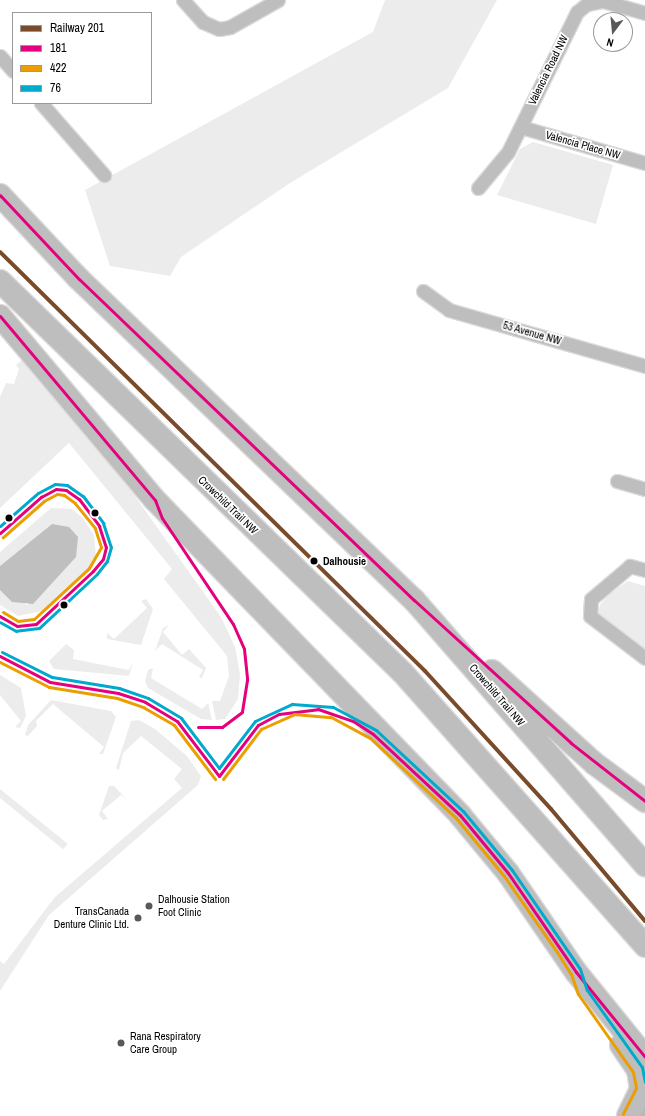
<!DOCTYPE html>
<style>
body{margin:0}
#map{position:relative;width:645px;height:1116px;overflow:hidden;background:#fff;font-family:"Archivo Narrow",sans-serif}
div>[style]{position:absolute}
.green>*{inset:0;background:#ececec;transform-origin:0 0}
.water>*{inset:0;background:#bfbfbf}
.roads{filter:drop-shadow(1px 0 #dbdbdb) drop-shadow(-1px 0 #dbdbdb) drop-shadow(0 1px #dbdbdb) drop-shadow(0 -1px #dbdbdb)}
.minor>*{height:13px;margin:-6.5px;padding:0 6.5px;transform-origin:6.5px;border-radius:6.5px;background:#bebebe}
.secondary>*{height:19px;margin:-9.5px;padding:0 9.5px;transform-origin:9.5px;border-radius:9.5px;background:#b8b8b8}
.motorway>*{height:22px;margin:-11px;padding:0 11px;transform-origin:11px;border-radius:11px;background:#bebebe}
.bus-1>*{height:3px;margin:-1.5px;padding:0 1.5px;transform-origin:1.5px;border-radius:1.5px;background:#e5007d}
.bus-2>*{height:3px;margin:-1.5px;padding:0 1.5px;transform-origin:1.5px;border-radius:1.5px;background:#eb9e00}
.bus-3>*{height:3px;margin:-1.5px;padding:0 1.5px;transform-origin:1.5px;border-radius:1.5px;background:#00a9ce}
.rail-1>*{height:4px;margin:-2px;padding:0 2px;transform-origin:2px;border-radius:2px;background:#7a4b2a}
.dots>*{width:11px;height:11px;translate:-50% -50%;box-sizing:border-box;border:2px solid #fff;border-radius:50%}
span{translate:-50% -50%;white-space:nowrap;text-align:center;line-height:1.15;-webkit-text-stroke:3.5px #fff;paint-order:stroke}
.street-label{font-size:11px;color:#000}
.stop-label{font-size:11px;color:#000;font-weight:700}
.left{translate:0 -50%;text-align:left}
.poi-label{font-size:11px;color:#000}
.right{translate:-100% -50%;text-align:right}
.legend{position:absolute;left:12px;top:12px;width:140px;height:92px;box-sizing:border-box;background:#fff;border:1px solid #999;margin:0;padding:5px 7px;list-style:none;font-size:12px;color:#000}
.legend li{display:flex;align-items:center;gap:8px;height:20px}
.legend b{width:20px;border:1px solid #999}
.north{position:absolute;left:593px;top:12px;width:40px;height:40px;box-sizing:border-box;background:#fff;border:1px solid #999;border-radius:50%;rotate:196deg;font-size:11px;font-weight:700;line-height:16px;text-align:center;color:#000}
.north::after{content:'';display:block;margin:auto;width:14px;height:18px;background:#595959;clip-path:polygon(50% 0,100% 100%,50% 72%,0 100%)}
</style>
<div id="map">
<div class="green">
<i style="clip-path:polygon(385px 0,497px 0,448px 88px,290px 183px,181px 257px,170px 276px,110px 266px,85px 190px,373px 32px)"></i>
<i style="clip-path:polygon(533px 142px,613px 165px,596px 224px,497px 195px,520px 149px)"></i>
<i style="clip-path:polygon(23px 359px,122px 478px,221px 617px,235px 647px,240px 674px,238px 699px,225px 719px,216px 720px,212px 701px,220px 701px,229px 676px,227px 656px,164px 579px,172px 569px,69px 443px,0 508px,0 397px,6px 383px,14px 384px,19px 369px,16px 365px)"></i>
<i style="clip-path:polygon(51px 508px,72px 509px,83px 518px,94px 535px,96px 556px,88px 569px,42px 611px,18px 616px,0 605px,0 590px,27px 605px,50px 585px,52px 524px,0 566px,0 552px)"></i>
<i style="clip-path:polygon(628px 581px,645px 586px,645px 658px,598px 616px,600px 605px,608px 595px)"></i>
<i style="clip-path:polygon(146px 599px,153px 609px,141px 645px,107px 639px,107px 633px,114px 639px,147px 608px,141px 601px)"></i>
<i style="clip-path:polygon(169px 625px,163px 632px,182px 655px,189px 649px,206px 668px,202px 678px,199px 677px,203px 670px,162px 644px,155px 651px,163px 628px)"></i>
<i style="clip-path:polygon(66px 644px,74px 650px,73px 659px,129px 670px,133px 662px,129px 676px,54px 669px,49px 661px)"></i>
<i style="clip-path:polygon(153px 668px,151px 678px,202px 709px,208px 703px,212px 720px,201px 719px,148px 688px,145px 681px,148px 670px)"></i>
<i style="clip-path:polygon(0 675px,21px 688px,26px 716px,20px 728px,15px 727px,21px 721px,0 695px)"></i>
<i style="clip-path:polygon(51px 700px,111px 711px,116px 717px,103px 754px,99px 754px,104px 747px,53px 704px,36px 721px,37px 726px,28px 736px,25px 735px,28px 725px)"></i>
<i style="clip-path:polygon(139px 720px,155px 729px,187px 756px,201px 776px,198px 785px,49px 915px,0 991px,0 961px,4px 964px,55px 897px,182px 788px,174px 779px,182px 769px,141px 736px,123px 753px,119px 770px,116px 768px,131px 721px)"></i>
<i style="clip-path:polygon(109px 786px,114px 786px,128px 801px,121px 795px,102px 811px,108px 819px,103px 820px,99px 815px)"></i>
<i style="left:0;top:789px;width:87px;height:7px;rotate:39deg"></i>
</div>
<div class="water">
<i style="clip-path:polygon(52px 524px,69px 527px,78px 537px,76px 557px,33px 604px,12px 602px,0 590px,0 566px)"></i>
</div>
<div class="roads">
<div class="minor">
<i style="left:183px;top:0;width:30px;rotate:48deg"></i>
<i style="left:203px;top:22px;width:17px;rotate:24deg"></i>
<i style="left:219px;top:29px;width:11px;rotate:-10deg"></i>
<i style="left:230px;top:27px;width:55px;rotate:-29.4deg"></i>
<i style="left:0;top:56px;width:20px;rotate:49deg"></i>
<i style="left:41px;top:103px;width:96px;rotate:48.8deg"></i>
<i style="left:521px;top:127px;width:129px;rotate:16.2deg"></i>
<i style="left:478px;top:188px;width:47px;rotate:-50.2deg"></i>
<i style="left:508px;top:152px;width:156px;rotate:-63.8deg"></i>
<i style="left:577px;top:12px;width:13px;rotate:-39deg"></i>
<i style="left:587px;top:4px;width:16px;rotate:-11deg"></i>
<i style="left:603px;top:1px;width:44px;rotate:15.9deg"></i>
<i style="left:423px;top:291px;width:32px;rotate:36deg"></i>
<i style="left:449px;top:310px;width:204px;rotate:15.9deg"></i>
<i style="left:617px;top:481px;width:29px;rotate:16deg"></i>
<i style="left:645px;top:570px;width:16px;rotate:-165deg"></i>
<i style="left:630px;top:566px;width:51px;rotate:139.8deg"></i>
<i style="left:591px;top:599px;width:17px;rotate:93deg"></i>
<i style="left:590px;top:616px;width:69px;rotate:37.4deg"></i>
</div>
<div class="secondary">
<i style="left:641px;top:1116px;width:5px;rotate:-37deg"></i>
</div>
<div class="motorway">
<i style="left:0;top:195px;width:115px;rotate:46.8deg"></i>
<i style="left:79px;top:279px;width:464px;rotate:43.8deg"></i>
<i style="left:414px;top:600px;width:352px;rotate:48.9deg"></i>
<i style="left:0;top:281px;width:562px;rotate:44.21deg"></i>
<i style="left:403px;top:673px;width:365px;rotate:48.4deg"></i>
<i style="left:0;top:316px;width:241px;rotate:49.9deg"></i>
<i style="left:155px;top:500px;width:438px;rotate:45.9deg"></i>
<i style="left:460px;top:815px;width:75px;rotate:50.4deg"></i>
<i style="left:508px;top:873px;width:120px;rotate:55.5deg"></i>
<i style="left:576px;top:972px;width:109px;rotate:50.9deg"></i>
<i style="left:492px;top:671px;width:139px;rotate:42.1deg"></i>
<i style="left:595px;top:764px;width:62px;rotate:36.5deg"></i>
<i style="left:621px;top:1045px;width:30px;rotate:56deg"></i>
<i style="left:638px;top:1070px;width:19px;rotate:81deg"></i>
<i style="left:641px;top:1089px;width:30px;rotate:116deg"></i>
</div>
</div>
<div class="bus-1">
<i style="left:0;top:195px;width:115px;rotate:46.8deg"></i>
<i style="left:79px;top:279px;width:464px;rotate:43.8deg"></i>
<i style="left:414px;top:600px;width:212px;rotate:42.3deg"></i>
<i style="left:571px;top:743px;width:94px;rotate:38.1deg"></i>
<i style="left:0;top:316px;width:241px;rotate:49.9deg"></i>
<i style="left:155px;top:500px;width:19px;rotate:69deg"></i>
<i style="left:162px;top:518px;width:128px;rotate:56.2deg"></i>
<i style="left:233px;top:624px;width:27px;rotate:66deg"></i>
<i style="left:244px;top:649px;width:31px;rotate:84deg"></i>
<i style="left:247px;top:680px;width:32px;rotate:99deg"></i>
<i style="left:242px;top:712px;width:25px;rotate:143deg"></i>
<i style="left:222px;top:727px;width:24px;rotate:180deg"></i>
<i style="left:0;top:533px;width:55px;rotate:-41.3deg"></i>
<i style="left:41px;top:497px;width:17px;rotate:-28deg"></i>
<i style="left:56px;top:489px;width:10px;rotate:6deg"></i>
<i style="left:66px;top:490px;width:16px;rotate:35deg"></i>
<i style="left:79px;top:499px;width:34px;rotate:53deg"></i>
<i style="left:99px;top:526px;width:22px;rotate:72deg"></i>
<i style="left:106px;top:547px;width:12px;rotate:104deg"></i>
<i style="left:103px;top:559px;width:16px;rotate:130deg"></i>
<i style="left:93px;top:571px;width:78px;rotate:137.1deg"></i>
<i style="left:36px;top:624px;width:19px;rotate:174deg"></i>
<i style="left:17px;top:626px;width:20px;rotate:-150deg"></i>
<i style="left:0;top:656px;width:56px;rotate:27.5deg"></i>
<i style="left:50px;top:682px;width:69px;rotate:9.2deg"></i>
<i style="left:118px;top:693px;width:28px;rotate:18deg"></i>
<i style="left:145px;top:702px;width:37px;rotate:31deg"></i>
<i style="left:177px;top:721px;width:69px;rotate:52.6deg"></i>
<i style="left:219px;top:776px;width:64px;rotate:-52.6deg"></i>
<i style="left:258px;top:725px;width:24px;rotate:-28deg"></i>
<i style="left:279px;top:714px;width:39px;rotate:-7deg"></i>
<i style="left:318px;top:709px;width:37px;rotate:19deg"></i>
<i style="left:353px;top:721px;width:24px;rotate:33deg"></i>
<i style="left:373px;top:734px;width:119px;rotate:43deg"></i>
<i style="left:460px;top:815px;width:75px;rotate:50.4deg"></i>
<i style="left:508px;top:873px;width:120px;rotate:55.5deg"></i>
<i style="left:576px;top:972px;width:109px;rotate:50.9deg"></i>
</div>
<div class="bus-2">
<i style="left:3px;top:612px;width:17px;rotate:31deg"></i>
<i style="left:18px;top:621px;width:16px;rotate:-7deg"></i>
<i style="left:34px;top:619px;width:75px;rotate:-42.8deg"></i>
<i style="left:89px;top:568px;width:24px;rotate:-60deg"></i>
<i style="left:101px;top:547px;width:20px;rotate:-108deg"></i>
<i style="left:95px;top:528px;width:32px;rotate:-129deg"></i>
<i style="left:75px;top:503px;width:14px;rotate:-144deg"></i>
<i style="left:64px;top:495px;width:7px;rotate:-172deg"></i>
<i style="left:57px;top:494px;width:15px;rotate:152deg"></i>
<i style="left:44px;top:501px;width:55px;rotate:138.7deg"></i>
<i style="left:0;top:662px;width:55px;rotate:27deg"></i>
<i style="left:49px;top:687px;width:69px;rotate:9.2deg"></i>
<i style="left:117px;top:698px;width:28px;rotate:19deg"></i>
<i style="left:143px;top:707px;width:36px;rotate:30deg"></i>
<i style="left:174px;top:725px;width:68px;rotate:52.8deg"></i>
<i style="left:223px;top:779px;width:63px;rotate:-52.8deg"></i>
<i style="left:261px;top:729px;width:36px;rotate:-24deg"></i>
<i style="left:294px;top:714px;width:37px;rotate:5deg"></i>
<i style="left:331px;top:717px;width:44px;rotate:28.3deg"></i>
<i style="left:370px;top:738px;width:117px;rotate:42.9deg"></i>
<i style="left:456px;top:818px;width:75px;rotate:50.4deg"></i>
<i style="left:504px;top:876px;width:93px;rotate:55.1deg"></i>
<i style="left:557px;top:952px;width:26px;rotate:58deg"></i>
<i style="left:571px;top:974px;width:21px;rotate:71deg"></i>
<i style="left:578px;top:994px;width:95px;rotate:54.8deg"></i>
<i style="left:633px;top:1072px;width:16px;rotate:79deg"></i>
<i style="left:636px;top:1088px;width:29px;rotate:117deg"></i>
</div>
<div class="bus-3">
<i style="left:0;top:526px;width:50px;rotate:-41deg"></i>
<i style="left:38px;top:493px;width:19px;rotate:-28deg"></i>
<i style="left:55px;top:484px;width:12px;rotate:5deg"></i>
<i style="left:67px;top:485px;width:19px;rotate:35deg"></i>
<i style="left:83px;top:496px;width:34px;rotate:53deg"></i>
<i style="left:103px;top:523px;width:25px;rotate:72deg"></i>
<i style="left:111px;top:547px;width:15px;rotate:106deg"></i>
<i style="left:107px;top:561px;width:16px;rotate:128deg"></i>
<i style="left:97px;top:574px;width:79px;rotate:137deg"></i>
<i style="left:39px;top:628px;width:23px;rotate:173deg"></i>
<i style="left:16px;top:631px;width:18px;rotate:-151deg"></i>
<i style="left:2px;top:652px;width:56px;rotate:26.6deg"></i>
<i style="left:52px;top:677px;width:68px;rotate:9.3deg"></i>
<i style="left:119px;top:688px;width:31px;rotate:19deg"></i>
<i style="left:148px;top:698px;width:39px;rotate:31deg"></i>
<i style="left:181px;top:718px;width:63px;rotate:52.8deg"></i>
<i style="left:219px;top:768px;width:59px;rotate:-52.5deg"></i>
<i style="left:255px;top:721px;width:41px;rotate:-24.7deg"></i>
<i style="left:292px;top:704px;width:41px;rotate:4.2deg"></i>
<i style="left:333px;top:707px;width:49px;rotate:28.1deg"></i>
<i style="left:376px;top:730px;width:119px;rotate:43deg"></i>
<i style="left:463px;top:811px;width:77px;rotate:50.3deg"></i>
<i style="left:512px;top:870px;width:120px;rotate:55.5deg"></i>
<i style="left:580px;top:969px;width:22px;rotate:72deg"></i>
<i style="left:587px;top:990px;width:95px;rotate:54.5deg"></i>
<i style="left:642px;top:1067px;width:15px;rotate:79deg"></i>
</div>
<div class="rail-1">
<i style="left:0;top:252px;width:597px;rotate:44.59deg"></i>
<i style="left:425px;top:671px;width:187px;rotate:47.6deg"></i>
<i style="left:551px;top:809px;width:146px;rotate:50deg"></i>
</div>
<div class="dots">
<i style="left:95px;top:513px;background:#000"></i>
<i style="left:9px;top:518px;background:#000"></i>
<i style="left:314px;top:561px;background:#000"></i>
<i style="left:64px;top:605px;background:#000"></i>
<i style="left:149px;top:906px;background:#595959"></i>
<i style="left:138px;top:918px;background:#595959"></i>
<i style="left:121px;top:1043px;background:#595959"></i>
</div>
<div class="street-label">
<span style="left:548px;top:70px;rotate:-64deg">Valencia Road NW</span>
<span style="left:583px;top:145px;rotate:16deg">Valencia Place NW</span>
<span style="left:532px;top:333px;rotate:16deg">53 Avenue NW</span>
<span style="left:228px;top:505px;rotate:44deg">Crowchild Trail NW</span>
<span style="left:497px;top:695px;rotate:49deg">Crowchild Trail NW</span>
</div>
<div class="stop-label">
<span class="left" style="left:323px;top:561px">Dalhousie</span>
</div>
<div class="poi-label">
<span class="left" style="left:158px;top:906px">Dalhousie Station<br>Foot Clinic</span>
<span class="right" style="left:129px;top:918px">TransCanada<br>Denture Clinic Ltd.</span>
<span class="left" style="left:130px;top:1043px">Rana Respiratory<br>Care Group</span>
</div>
<ul class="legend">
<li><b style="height:5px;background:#7a4b2a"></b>Railway 201</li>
<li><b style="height:5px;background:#e5007d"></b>181</li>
<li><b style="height:5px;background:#eb9e00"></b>422</li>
<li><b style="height:5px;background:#00a9ce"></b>76</li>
</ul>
<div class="north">N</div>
</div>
